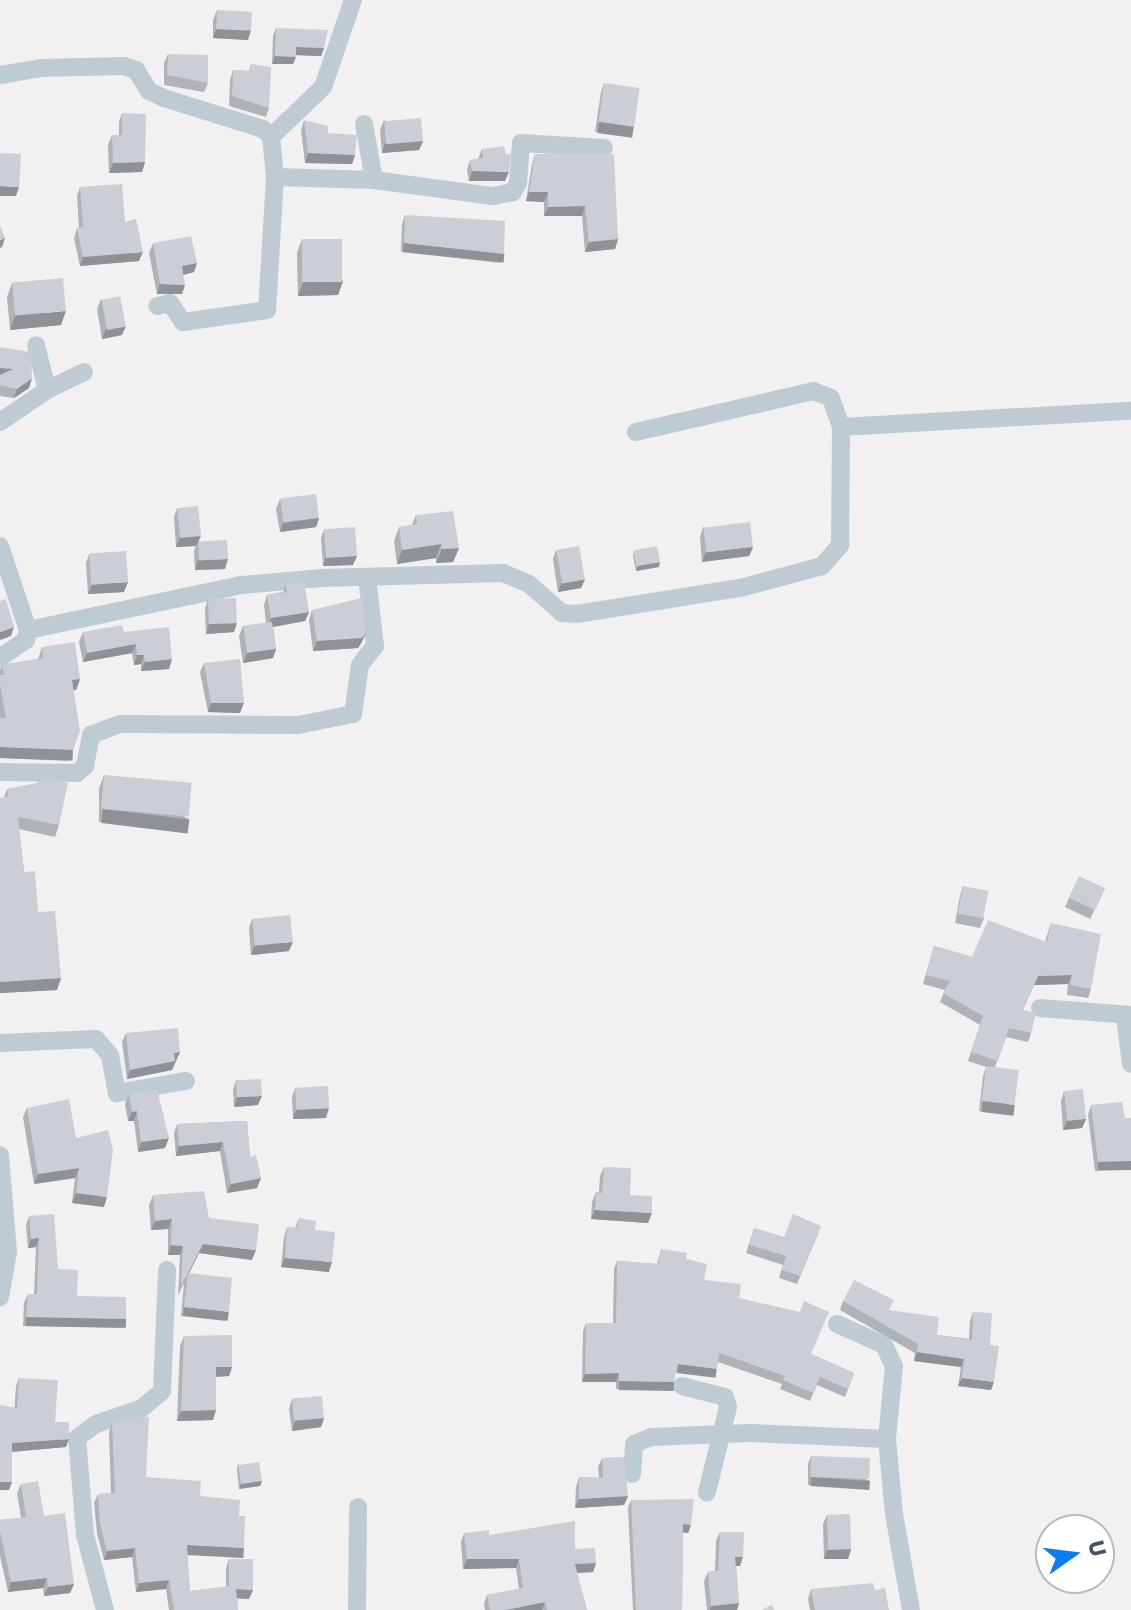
<!DOCTYPE html>
<style>
body{margin:0}
#map{position:relative;width:1131px;height:1610px;overflow:hidden;background:#f2f0f0;font-family:Poppins,sans-serif}
div>[style]{position:absolute}
.minor>*{height:18px;margin:-9px;padding:0 9px;transform-origin:9px;border-radius:9px;background:#bfcbd3}
.wall>*{inset:0;background:#afb2b7}
.shaded-wall>*{inset:0;background:#8e9195;transform-origin:0 0}
.building>*{inset:0;background:#cbcfd5;transform-origin:0 0}
span{translate:-50% -50%;white-space:nowrap;text-align:center;line-height:1.15;-webkit-text-stroke:7px #fff;paint-order:stroke}
.north{position:absolute;left:1035px;top:1514px;width:80px;height:80px;box-sizing:border-box;background:#fff;border:2px solid #b5bbbf;border-radius:50%;rotate:76deg;font-size:22px;font-weight:700;line-height:32px;text-align:center;color:#46545f}
.north::after{content:'';display:block;margin:auto;width:28px;height:36px;background:#0c7cf0;clip-path:polygon(50% 0,100% 100%,50% 72%,0 100%)}
</style>
<div id="map">
<div class="minor">
<i style="left:0;top:75px;width:43px;rotate:-9.5deg"></i>
<i style="left:42px;top:68px;width:82px;rotate:-1.4deg"></i>
<i style="left:124px;top:66px;width:13px;rotate:18deg"></i>
<i style="left:136px;top:70px;width:25px;rotate:58deg"></i>
<i style="left:149px;top:91px;width:17px;rotate:25deg"></i>
<i style="left:164px;top:98px;width:104px;rotate:17.4deg"></i>
<i style="left:263px;top:129px;width:11px;rotate:45deg"></i>
<i style="left:271px;top:137px;width:40px;rotate:84.3deg"></i>
<i style="left:275px;top:177px;width:133px;rotate:93.4deg"></i>
<i style="left:267px;top:310px;width:85px;rotate:171.9deg"></i>
<i style="left:183px;top:322px;width:23px;rotate:-124deg"></i>
<i style="left:170px;top:303px;width:13px;rotate:167deg"></i>
<i style="left:364px;top:124px;width:57px;rotate:79.9deg"></i>
<i style="left:271px;top:137px;width:72px;rotate:-43.9deg"></i>
<i style="left:323px;top:87px;width:92px;rotate:-71deg"></i>
<i style="left:275px;top:177px;width:99px;rotate:1.7deg"></i>
<i style="left:374px;top:180px;width:120px;rotate:7.7deg"></i>
<i style="left:493px;top:196px;width:20px;rotate:-11deg"></i>
<i style="left:513px;top:192px;width:10px;rotate:-61deg"></i>
<i style="left:518px;top:183px;width:40px;rotate:-85.7deg"></i>
<i style="left:521px;top:143px;width:83px;rotate:3.4deg"></i>
<i style="left:47px;top:390px;width:41px;rotate:-25.9deg"></i>
<i style="left:0;top:422px;width:57px;rotate:-34.2deg"></i>
<i style="left:47px;top:390px;width:46px;rotate:-103.7deg"></i>
<i style="left:636px;top:432px;width:182px;rotate:-13deg"></i>
<i style="left:813px;top:391px;width:19px;rotate:21deg"></i>
<i style="left:831px;top:398px;width:31px;rotate:71deg"></i>
<i style="left:0;top:546px;width:89px;rotate:71.6deg"></i>
<i style="left:28px;top:630px;width:219px;rotate:-11.9deg"></i>
<i style="left:242px;top:585px;width:80px;rotate:-5deg"></i>
<i style="left:322px;top:578px;width:181px;rotate:-1.6deg"></i>
<i style="left:503px;top:573px;width:28px;rotate:23deg"></i>
<i style="left:529px;top:584px;width:44px;rotate:41.3deg"></i>
<i style="left:562px;top:613px;width:15px;rotate:4deg"></i>
<i style="left:577px;top:614px;width:165px;rotate:-9.1deg"></i>
<i style="left:740px;top:588px;width:85px;rotate:-15deg"></i>
<i style="left:822px;top:566px;width:28px;rotate:-49deg"></i>
<i style="left:840px;top:545px;width:118px;rotate:-89.5deg"></i>
<i style="left:841px;top:427px;width:290px;rotate:-3.2deg"></i>
<i style="left:0;top:658px;width:32px;rotate:-35deg"></i>
<i style="left:26px;top:640px;width:10px;rotate:-79deg"></i>
<i style="left:0;top:772px;width:77px;rotate:0.7deg"></i>
<i style="left:77px;top:773px;width:11px;rotate:-41deg"></i>
<i style="left:85px;top:766px;width:32px;rotate:-79deg"></i>
<i style="left:91px;top:735px;width:31px;rotate:-21deg"></i>
<i style="left:120px;top:724px;width:178px;rotate:0.3deg"></i>
<i style="left:298px;top:725px;width:56px;rotate:-11.3deg"></i>
<i style="left:353px;top:714px;width:49px;rotate:-81.9deg"></i>
<i style="left:360px;top:665px;width:24px;rotate:-52deg"></i>
<i style="left:375px;top:646px;width:69px;rotate:-96.6deg"></i>
<i style="left:1040px;top:1008px;width:91px;rotate:4.4deg"></i>
<i style="left:1125px;top:1016px;width:48px;rotate:82.9deg"></i>
<i style="left:0;top:1043px;width:96px;rotate:-2.4deg"></i>
<i style="left:96px;top:1039px;width:21px;rotate:49deg"></i>
<i style="left:110px;top:1055px;width:39px;rotate:80deg"></i>
<i style="left:117px;top:1093px;width:70px;rotate:-9.9deg"></i>
<i style="left:0;top:1155px;width:97px;rotate:85.3deg"></i>
<i style="left:8px;top:1252px;width:46px;rotate:100.1deg"></i>
<i style="left:837px;top:1324px;width:51px;rotate:24.1deg"></i>
<i style="left:884px;top:1345px;width:23px;rotate:65deg"></i>
<i style="left:894px;top:1366px;width:73px;rotate:95.5deg"></i>
<i style="left:887px;top:1439px;width:75px;rotate:84.7deg"></i>
<i style="left:894px;top:1514px;width:97px;rotate:80deg"></i>
<i style="left:682px;top:1386px;width:44px;rotate:14.3deg"></i>
<i style="left:725px;top:1397px;width:10px;rotate:73deg"></i>
<i style="left:728px;top:1407px;width:88px;rotate:103.9deg"></i>
<i style="left:632px;top:1474px;width:30px;rotate:-86deg"></i>
<i style="left:634px;top:1444px;width:18px;rotate:-22deg"></i>
<i style="left:651px;top:1437px;width:99px;rotate:-2.3deg"></i>
<i style="left:750px;top:1433px;width:137px;rotate:2.5deg"></i>
<i style="left:105px;top:1610px;width:78px;rotate:-104.9deg"></i>
<i style="left:85px;top:1535px;width:97px;rotate:-94.7deg"></i>
<i style="left:77px;top:1438px;width:24px;rotate:-36deg"></i>
<i style="left:96px;top:1424px;width:49px;rotate:-19.2deg"></i>
<i style="left:142px;top:1408px;width:26px;rotate:-40deg"></i>
<i style="left:162px;top:1391px;width:121px;rotate:-87.6deg"></i>
<i style="left:357px;top:1610px;width:103px;rotate:-89.4deg"></i>
</div>
<div class="wall">
<i style="clip-path:polygon(217px 10px,248px 40px,213px 38px,213px 20px)"></i>
<i style="clip-path:polygon(276px 28px,324px 48px,321px 56px,296px 55px,293px 64px,272px 64px,273px 36px)"></i>
<i style="clip-path:polygon(168px 54px,208px 83px,204px 92px,164px 85px,164px 63px)"></i>
<i style="clip-path:polygon(251px 64px,269px 108px,266px 117px,229px 106px,230px 80px,233px 70px,249px 71px)"></i>
<i style="clip-path:polygon(604px 83px,634px 127px,631px 137px,595px 132px,601px 92px)"></i>
<i style="clip-path:polygon(122px 113px,145px 162px,142px 172px,109px 173px,108px 145px,112px 135px,119px 135px,119px 122px)"></i>
<i style="clip-path:polygon(304px 120px,328px 133px,355px 155px,352px 164px,305px 163px,301px 130px)"></i>
<i style="clip-path:polygon(384px 120px,423px 141px,419px 150px,382px 153px,380px 130px)"></i>
<i style="clip-path:polygon(482px 149px,505px 181px,469px 181px,467px 170px,470px 160px,478px 159px)"></i>
<i style="clip-path:polygon(535px 154px,618px 239px,615px 249px,585px 252px,582px 216px,544px 216px,544px 202px,526px 201px,532px 164px)"></i>
<i style="clip-path:polygon(80px 187px,139px 261px,80px 266px,74px 238px,77px 228px,79px 228px,77px 196px)"></i>
<i style="clip-path:polygon(405px 215px,501px 263px,401px 252px,402px 224px)"></i>
<i style="clip-path:polygon(302px 239px,343px 281px,338px 295px,298px 296px,297px 253px)"></i>
<i style="clip-path:polygon(153px 243px,197px 263px,194px 272px,183px 275px,182px 294px,157px 294px,149px 253px)"></i>
<i style="clip-path:polygon(12px 283px,61px 325px,10px 330px,7px 297px)"></i>
<i style="clip-path:polygon(101px 299px,122px 335px,102px 339px,97px 309px)"></i>
<i style="clip-path:polygon(0 347px,29px 388px,14px 398px,0 396px)"></i>
<i style="clip-path:polygon(280px 499px,319px 518px,316px 527px,280px 532px,276px 509px)"></i>
<i style="clip-path:polygon(177px 508px,199px 541px,225px 569px,195px 570px,194px 551px,196px 546px,176px 547px,174px 517px)"></i>
<i style="clip-path:polygon(416px 515px,459px 548px,453px 562px,436px 563px,436px 558px,397px 564px,394px 541px,399px 527px,412px 525px)"></i>
<i style="clip-path:polygon(703px 527px,753px 547px,749px 556px,702px 562px,700px 537px)"></i>
<i style="clip-path:polygon(324px 529px,353px 565px,323px 566px,321px 538px)"></i>
<i style="clip-path:polygon(556px 550px,585px 579px,581px 588px,558px 592px,553px 559px)"></i>
<i style="clip-path:polygon(634px 551px,659px 567px,636px 571px,633px 556px)"></i>
<i style="clip-path:polygon(89px 554px,124px 592px,88px 594px,86px 563px)"></i>
<i style="clip-path:polygon(286px 584px,309px 612px,305px 621px,273px 627px,276px 649px,273px 658px,243px 663px,239px 636px,243px 626px,266px 623px,264px 605px,267px 595px,283px 592px)"></i>
<i style="clip-path:polygon(208px 599px,234px 632px,206px 634px,205px 608px)"></i>
<i style="clip-path:polygon(312px 610px,362px 642px,358px 648px,313px 651px,309px 620px)"></i>
<i style="clip-path:polygon(83px 632px,124px 632px,172px 659px,169px 669px,141px 671px,141px 664px,134px 665px,132px 653px,83px 662px,79px 642px)"></i>
<i style="clip-path:polygon(42px 647px,80px 679px,76px 690px,74px 690px,69px 761px,0 758px,0 670px,2px 665px,38px 659px)"></i>
<i style="clip-path:polygon(204px 663px,240px 713px,208px 712px,200px 672px)"></i>
<i style="clip-path:polygon(104px 775px,189px 819px,184px 832px,99px 822px,99px 788px)"></i>
<i style="clip-path:polygon(40px 777px,59px 825px,55px 837px,19px 829px,24px 872px,61px 978px,57px 990px,0 993px,4px 797px,7px 789px,38px 783px)"></i>
<i style="clip-path:polygon(963px 886px,984px 918px,980px 928px,955px 923px,960px 896px)"></i>
<i style="clip-path:polygon(1101px 897px,1090px 919px,1065px 907px,1069px 898px)"></i>
<i style="clip-path:polygon(252px 919px,289px 951px,251px 955px,249px 928px)"></i>
<i style="clip-path:polygon(1051px 923px,1091px 989px,1088px 998px,1067px 995px,1068px 984px,1034px 985px,1023px 1010px,1031px 1033px,1028px 1042px,1006px 1037px,995px 1067px,1012px 1115px,979px 1111px,983px 1076px,986px 1067px,968px 1061px,980px 1025px,940px 1002px,945px 990px,923px 984px,934px 946px,972px 957px,1045px 942px)"></i>
<i style="clip-path:polygon(126px 1033px,180px 1052px,172px 1070px,127px 1079px,122px 1042px)"></i>
<i style="clip-path:polygon(236px 1080px,258px 1105px,234px 1107px,233px 1090px)"></i>
<i style="clip-path:polygon(295px 1088px,326px 1118px,293px 1119px,292px 1097px)"></i>
<i style="clip-path:polygon(1064px 1091px,1086px 1119px,1082px 1128px,1063px 1130px,1061px 1101px)"></i>
<i style="clip-path:polygon(129px 1094px,165px 1148px,138px 1152px,134px 1121px,128px 1121px,125px 1104px)"></i>
<i style="clip-path:polygon(1091px 1105px,1125px 1118px,1131px 1118px,1131px 1170px,1095px 1171px,1088px 1115px)"></i>
<i style="clip-path:polygon(27px 1108px,76px 1138px,104px 1207px,72px 1203px,75px 1178px,34px 1184px,23px 1117px)"></i>
<i style="clip-path:polygon(247px 1121px,250px 1157px,261px 1178px,257px 1188px,227px 1193px,220px 1151px,176px 1156px,174px 1133px,177px 1124px)"></i>
<i style="clip-path:polygon(604px 1167px,630px 1195px,648px 1223px,591px 1219px,592px 1202px,596px 1192px,599px 1192px,600px 1176px)"></i>
<i style="clip-path:polygon(153px 1195px,209px 1218px,252px 1260px,199px 1253px,189px 1273px,225px 1321px,181px 1316px,184px 1283px,178px 1295px,180px 1255px,168px 1255px,168px 1229px,151px 1230px,149px 1205px)"></i>
<i style="clip-path:polygon(29px 1216px,58px 1269px,77px 1296px,126px 1319px,122px 1328px,23px 1326px,24px 1303px,28px 1294px,34px 1294px,36px 1247px,28px 1248px,26px 1225px)"></i>
<i style="clip-path:polygon(299px 1218px,329px 1272px,281px 1267px,284px 1237px,287px 1227px,295px 1228px)"></i>
<i style="clip-path:polygon(754px 1228px,784px 1237px,818px 1234px,797px 1284px,779px 1278px,783px 1265px,746px 1253px)"></i>
<i style="clip-path:polygon(661px 1249px,686px 1259px,704px 1280px,739px 1298px,811px 1354px,854px 1373px,845px 1397px,817px 1385px,810px 1401px,780px 1389px,782px 1384px,718px 1362px,714px 1377px,676px 1372px,671px 1390px,616px 1389px,616px 1382px,582px 1382px,583px 1331px,586px 1323px,613px 1323px,614px 1269px,617px 1261px,657px 1264px)"></i>
<i style="clip-path:polygon(843px 1301px,890px 1310px,937px 1335px,969px 1339px,970px 1321px,973px 1312px,990px 1345px,991px 1390px,958px 1386px,961px 1367px,914px 1361px,915px 1353px,840px 1310px)"></i>
<i style="clip-path:polygon(184px 1336px,232px 1367px,229px 1376px,216px 1377px,213px 1420px,177px 1421px,180px 1346px)"></i>
<i style="clip-path:polygon(19px 1378px,55px 1422px,66px 1447px,12px 1452px,12px 1482px,9px 1490px,16px 1386px)"></i>
<i style="clip-path:polygon(292px 1399px,324px 1418px,321px 1427px,292px 1431px,289px 1409px)"></i>
<i style="clip-path:polygon(112px 1423px,146px 1477px,200px 1496px,239px 1516px,244px 1548px,241px 1557px,187px 1554px,190px 1591px,226px 1587px,226px 1568px,229px 1559px,253px 1590px,249px 1599px,237px 1598px,238px 1610px,169px 1610px,166px 1589px,136px 1592px,132px 1557px,104px 1560px,97px 1533px,94px 1503px,98px 1494px,111px 1493px,109px 1432px)"></i>
<i style="clip-path:polygon(811px 1456px,870px 1481px,867px 1489px,808px 1485px,808px 1464px)"></i>
<i style="clip-path:polygon(602px 1458px,628px 1496px,624px 1505px,575px 1508px,576px 1487px,579px 1477px,599px 1478px,598px 1467px)"></i>
<i style="clip-path:polygon(238px 1464px,262px 1481px,260px 1486px,239px 1489px,237px 1469px)"></i>
<i style="clip-path:polygon(21px 1484px,44px 1516px,74px 1584px,70px 1593px,44px 1596px,43px 1588px,8px 1592px,0 1556px,0 1520px,21px 1518px,17px 1493px)"></i>
<i style="clip-path:polygon(631px 1500px,691px 1525px,688px 1533px,683px 1532px,682px 1610px,633px 1610px,628px 1508px)"></i>
<i style="clip-path:polygon(827px 1515px,851px 1549px,848px 1559px,824px 1559px,823px 1524px)"></i>
<i style="clip-path:polygon(720px 1532px,740px 1566px,736px 1566px,739px 1603px,737px 1610px,707px 1610px,704px 1581px,708px 1572px,715px 1571px,716px 1541px)"></i>
<i style="clip-path:polygon(464px 1533px,489px 1535px,575px 1549px,596px 1563px,593px 1572px,577px 1573px,587px 1610px,485px 1610px,484px 1604px,487px 1595px,519px 1589px,516px 1568px,463px 1569px,461px 1542px)"></i>
<i style="clip-path:polygon(811px 1589px,875px 1590px,889px 1610px,810px 1610px,808px 1599px)"></i>
</div>
<div class="shaded-wall">
<i style="clip-path:polygon(216px 29px,251px 30px,248px 40px,213px 38px)"></i>
<i style="clip-path:polygon(296px 47px,324px 48px,321px 56px,293px 55px)"></i>
<i style="clip-path:polygon(275px 56px,296px 57px,293px 64px,272px 64px)"></i>
<i style="left:599px;top:122px;width:35px;height:11px;rotate:8deg"></i>
<i style="clip-path:polygon(423px 141px,419px 150px,382px 153px,385px 143px)"></i>
<i style="clip-path:polygon(308px 153px,355px 155px,352px 164px,305px 163px)"></i>
<i style="clip-path:polygon(145px 162px,142px 172px,109px 173px,113px 163px)"></i>
<i style="clip-path:polygon(472px 171px,509px 172px,505px 181px,469px 181px)"></i>
<i style="clip-path:polygon(0 186px,19px 187px,16px 196px,0 196px)"></i>
<i style="clip-path:polygon(529px 192px,548px 192px,544px 202px,526px 201px)"></i>
<i style="clip-path:polygon(585px 206px,582px 216px,544px 216px,548px 207px)"></i>
<i style="clip-path:polygon(5px 238px,2px 247px,0 248px,0 240px)"></i>
<i style="clip-path:polygon(618px 239px,615px 249px,585px 252px,589px 242px)"></i>
<i style="left:404px;top:243px;width:101px;height:9px;rotate:6deg"></i>
<i style="clip-path:polygon(143px 252px,139px 261px,80px 266px,83px 257px)"></i>
<i style="clip-path:polygon(197px 263px,194px 272px,178px 276px,182px 266px)"></i>
<i style="clip-path:polygon(343px 281px,338px 295px,298px 296px,303px 282px)"></i>
<i style="clip-path:polygon(160px 284px,185px 285px,182px 294px,157px 294px)"></i>
<i style="clip-path:polygon(66px 311px,61px 325px,10px 330px,15px 316px)"></i>
<i style="clip-path:polygon(126px 326px,122px 335px,102px 339px,106px 329px)"></i>
<i style="clip-path:polygon(0 368px,13px 369px,0 378px)"></i>
<i style="clip-path:polygon(32px 378px,29px 388px,14px 398px,17px 389px)"></i>
<i style="clip-path:polygon(319px 518px,316px 527px,280px 532px,283px 523px)"></i>
<i style="clip-path:polygon(201px 536px,196px 546px,176px 547px,180px 537px)"></i>
<i style="clip-path:polygon(441px 544px,436px 558px,397px 564px,402px 550px)"></i>
<i style="clip-path:polygon(753px 547px,749px 556px,702px 562px,706px 552px)"></i>
<i style="clip-path:polygon(459px 548px,453px 562px,436px 563px,442px 549px)"></i>
<i style="clip-path:polygon(326px 556px,357px 556px,353px 565px,323px 566px)"></i>
<i style="clip-path:polygon(228px 559px,225px 569px,195px 570px,198px 560px)"></i>
<i style="clip-path:polygon(660px 562px,659px 567px,636px 571px,638px 566px)"></i>
<i style="clip-path:polygon(585px 579px,581px 588px,558px 592px,562px 582px)"></i>
<i style="clip-path:polygon(128px 582px,124px 592px,88px 594px,92px 585px)"></i>
<i style="clip-path:polygon(309px 612px,305px 621px,267px 628px,271px 618px)"></i>
<i style="clip-path:polygon(237px 623px,234px 632px,206px 634px,209px 624px)"></i>
<i style="clip-path:polygon(14px 627px,11px 636px,0 640px,0 632px)"></i>
<i style="clip-path:polygon(366px 633px,362px 642px,358px 648px,313px 651px,317px 641px)"></i>
<i style="clip-path:polygon(136px 644px,132px 653px,83px 662px,87px 653px)"></i>
<i style="clip-path:polygon(276px 649px,273px 658px,243px 663px,247px 653px)"></i>
<i style="clip-path:polygon(137px 655px,144px 655px,141px 664px,134px 665px)"></i>
<i style="clip-path:polygon(172px 659px,169px 669px,141px 671px,145px 662px)"></i>
<i style="clip-path:polygon(80px 679px,76px 690px,68px 691px,72px 680px)"></i>
<i style="clip-path:polygon(211px 703px,244px 703px,240px 713px,208px 712px)"></i>
<i style="left:0;top:747px;width:73px;height:11px;rotate:2deg"></i>
<i style="left:103px;top:809px;width:87px;height:14px;rotate:7deg"></i>
<i style="clip-path:polygon(293px 942px,289px 951px,251px 955px,255px 945px)"></i>
<i style="clip-path:polygon(1072px 975px,1068px 984px,1034px 985px,1038px 976px)"></i>
<i style="clip-path:polygon(61px 978px,57px 990px,0 993px,0 982px)"></i>
<i style="clip-path:polygon(180px 1052px,172px 1070px,127px 1079px,130px 1070px,174px 1053px)"></i>
<i style="clip-path:polygon(262px 1096px,258px 1105px,234px 1107px,237px 1097px)"></i>
<i style="left:983px;top:1101px;width:32px;height:11px;rotate:7deg"></i>
<i style="clip-path:polygon(329px 1108px,326px 1118px,293px 1119px,296px 1110px)"></i>
<i style="clip-path:polygon(137px 1111px,134px 1121px,128px 1121px,132px 1112px)"></i>
<i style="clip-path:polygon(1086px 1119px,1082px 1128px,1063px 1130px,1067px 1121px)"></i>
<i style="clip-path:polygon(169px 1138px,165px 1148px,138px 1152px,141px 1142px)"></i>
<i style="clip-path:polygon(223px 1142px,220px 1151px,176px 1156px,179px 1146px)"></i>
<i style="left:1131px;top:1161px;width:9px;height:33px;rotate:90deg"></i>
<i style="clip-path:polygon(79px 1168px,75px 1178px,34px 1184px,38px 1174px)"></i>
<i style="clip-path:polygon(261px 1178px,257px 1188px,227px 1193px,231px 1184px)"></i>
<i style="clip-path:polygon(76px 1193px,107px 1197px,104px 1207px,72px 1203px)"></i>
<i style="clip-path:polygon(595px 1210px,652px 1213px,648px 1223px,591px 1219px)"></i>
<i style="clip-path:polygon(172px 1219px,168px 1229px,151px 1230px,155px 1221px)"></i>
<i style="clip-path:polygon(39px 1238px,36px 1247px,28px 1248px,31px 1239px)"></i>
<i style="clip-path:polygon(203px 1244px,256px 1250px,252px 1260px,199px 1253px,187px 1277px,188px 1273px)"></i>
<i style="clip-path:polygon(171px 1245px,183px 1246px,180px 1255px,168px 1255px)"></i>
<i style="clip-path:polygon(285px 1258px,332px 1262px,329px 1272px,281px 1267px)"></i>
<i style="left:184px;top:1307px;width:45px;height:9px;rotate:6deg"></i>
<i style="left:26px;top:1317px;width:100px;height:9px;rotate:1deg"></i>
<i style="clip-path:polygon(917px 1352px,964px 1359px,961px 1367px,914px 1361px)"></i>
<i style="left:678px;top:1364px;width:39px;height:9px;rotate:7deg"></i>
<i style="clip-path:polygon(216px 1367px,232px 1367px,229px 1376px,212px 1377px)"></i>
<i style="clip-path:polygon(619px 1373px,616px 1382px,582px 1382px,585px 1374px)"></i>
<i style="clip-path:polygon(962px 1378px,994px 1382px,991px 1390px,958px 1386px)"></i>
<i style="left:619px;top:1381px;width:55px;height:9px;rotate:1deg"></i>
<i style="clip-path:polygon(216px 1410px,213px 1420px,177px 1421px,181px 1411px)"></i>
<i style="clip-path:polygon(324px 1418px,321px 1427px,292px 1431px,295px 1421px)"></i>
<i style="clip-path:polygon(69px 1439px,66px 1447px,9px 1452px,12px 1443px)"></i>
<i style="left:811px;top:1477px;width:59px;height:9px;rotate:4deg"></i>
<i style="clip-path:polygon(262px 1481px,260px 1486px,239px 1489px,241px 1484px)"></i>
<i style="clip-path:polygon(0 1482px,12px 1482px,9px 1490px,0 1490px)"></i>
<i style="clip-path:polygon(628px 1496px,624px 1505px,575px 1508px,579px 1499px)"></i>
<i style="clip-path:polygon(683px 1524px,691px 1525px,688px 1533px,680px 1532px)"></i>
<i style="left:187px;top:1545px;width:57px;height:10px;rotate:3deg"></i>
<i style="clip-path:polygon(135px 1548px,132px 1557px,104px 1560px,107px 1551px)"></i>
<i style="clip-path:polygon(851px 1549px,848px 1559px,824px 1559px,827px 1550px)"></i>
<i style="clip-path:polygon(735px 1557px,743px 1557px,740px 1566px,732px 1566px)"></i>
<i style="clip-path:polygon(467px 1559px,519px 1559px,516px 1568px,463px 1569px)"></i>
<i style="clip-path:polygon(596px 1563px,593px 1572px,571px 1573px,575px 1564px)"></i>
<i style="clip-path:polygon(47px 1578px,43px 1588px,8px 1592px,11px 1582px)"></i>
<i style="clip-path:polygon(169px 1580px,166px 1589px,136px 1592px,139px 1583px)"></i>
<i style="clip-path:polygon(74px 1584px,70px 1593px,44px 1596px,48px 1587px)"></i>
<i style="clip-path:polygon(236px 1589px,253px 1590px,249px 1599px,233px 1598px)"></i>
<i style="clip-path:polygon(545px 1602px,542px 1610px,505px 1610px)"></i>
<i style="clip-path:polygon(739px 1603px,737px 1610px,710px 1610px,711px 1606px)"></i>
</div>
<div class="building">
<i style="left:217px;top:10px;width:35px;height:19px;rotate:3deg"></i>
<i style="clip-path:polygon(276px 28px,328px 30px,324px 48px,296px 47px,296px 57px,275px 56px)"></i>
<i style="clip-path:polygon(168px 54px,208px 55px,208px 83px,167px 75px)"></i>
<i style="clip-path:polygon(251px 64px,271px 67px,269px 108px,232px 96px,233px 70px,250px 71px)"></i>
<i style="left:604px;top:83px;width:36px;height:39px;rotate:8deg"></i>
<i style="clip-path:polygon(122px 113px,146px 114px,145px 162px,113px 163px,112px 135px,122px 135px)"></i>
<i style="left:421px;top:118px;width:23px;height:37px;rotate:85deg"></i>
<i style="clip-path:polygon(304px 120px,328px 126px,328px 133px,357px 135px,355px 155px,308px 153px)"></i>
<i style="clip-path:polygon(504px 146px,506px 154px,511px 154px,509px 172px,472px 171px,470px 160px,483px 158px,482px 149px)"></i>
<i style="left:0;top:153px;width:21px;height:33px;rotate:3deg"></i>
<i style="clip-path:polygon(535px 154px,614px 154px,618px 239px,589px 242px,585px 206px,548px 207px,548px 192px,529px 192px)"></i>
<i style="clip-path:polygon(122px 184px,125px 222px,136px 219px,143px 252px,83px 257px,77px 228px,83px 227px,80px 187px)"></i>
<i style="clip-path:polygon(405px 215px,505px 221px,504px 254px,404px 243px)"></i>
<i style="clip-path:polygon(0 225px,5px 238px,0 240px)"></i>
<i style="clip-path:polygon(191px 236px,197px 263px,182px 266px,185px 285px,160px 284px,153px 243px)"></i>
<i style="left:302px;top:239px;width:40px;height:43px"></i>
<i style="left:63px;top:278px;width:33px;height:51px;rotate:85deg"></i>
<i style="left:120px;top:296px;width:31px;height:19px;rotate:79deg"></i>
<i style="clip-path:polygon(0 347px,31px 352px,32px 378px,17px 389px,0 385px,0 375px,13px 369px,0 368px)"></i>
<i style="left:316px;top:494px;width:24px;height:36px;rotate:83deg"></i>
<i style="left:198px;top:506px;width:30px;height:21px;rotate:84deg"></i>
<i style="clip-path:polygon(453px 511px,459px 548px,442px 549px,441px 544px,402px 550px,399px 527px,417px 524px,416px 515px)"></i>
<i style="left:750px;top:522px;width:25px;height:47px;rotate:83deg"></i>
<i style="left:355px;top:527px;width:29px;height:31px;rotate:86deg"></i>
<i style="left:227px;top:540px;width:19px;height:29px;rotate:87deg"></i>
<i style="left:579px;top:546px;width:34px;height:23px;rotate:80deg"></i>
<i style="left:657px;top:546px;width:16px;height:24px;rotate:79deg"></i>
<i style="left:126px;top:551px;width:31px;height:37px;rotate:86deg"></i>
<i style="clip-path:polygon(304px 582px,309px 612px,271px 618px,267px 595px,287px 592px,286px 584px)"></i>
<i style="left:236px;top:598px;width:25px;height:28px;rotate:88deg"></i>
<i style="clip-path:polygon(362px 598px,366px 633px,362px 638px,317px 641px,312px 610px)"></i>
<i style="clip-path:polygon(6px 599px,14px 627px,0 632px,0 601px)"></i>
<i style="left:272px;top:622px;width:27px;height:29px;rotate:82deg"></i>
<i style="clip-path:polygon(122px 625px,124px 632px,169px 627px,172px 659px,145px 662px,144px 655px,137px 655px,136px 644px,87px 653px,83px 632px)"></i>
<i style="clip-path:polygon(75px 642px,80px 679px,72px 680px,80px 731px,73px 750px,0 747px,0 718px,6px 718px,0 684px,0 675px,4px 675px,2px 665px,43px 658px,42px 647px)"></i>
<i style="clip-path:polygon(240px 659px,244px 703px,211px 703px,204px 663px)"></i>
<i style="left:104px;top:775px;width:88px;height:34px;rotate:5deg"></i>
<i style="clip-path:polygon(40px 777px,68px 783px,59px 825px,18px 817px,24px 872px,35px 871px,38px 912px,55px 911px,61px 978px,0 982px,0 798px,8px 796px,7px 789px,39px 783px)"></i>
<i style="left:1079px;top:876px;width:29px;height:24px;rotate:25deg"></i>
<i style="left:963px;top:886px;width:26px;height:28px;rotate:11deg"></i>
<i style="left:290px;top:915px;width:27px;height:38px;rotate:84deg"></i>
<i style="clip-path:polygon(988px 920px,1047px 942px,1051px 923px,1101px 934px,1091px 989px,1070px 985px,1072px 975px,1038px 976px,1023px 1010px,1036px 1013px,1031px 1033px,1009px 1028px,998px 1061px,971px 1052px,983px 1016px,943px 993px,950px 981px,926px 975px,934px 946px,972px 957px)"></i>
<i style="clip-path:polygon(178px 1028px,180px 1052px,174px 1053px,175px 1061px,130px 1070px,126px 1033px)"></i>
<i style="left:986px;top:1066px;width:33px;height:35px;rotate:7deg"></i>
<i style="left:261px;top:1079px;width:17px;height:25px;rotate:87deg"></i>
<i style="left:328px;top:1086px;width:22px;height:33px;rotate:87deg"></i>
<i style="clip-path:polygon(157px 1089px,169px 1138px,141px 1142px,137px 1111px,132px 1112px,129px 1094px)"></i>
<i style="left:1083px;top:1089px;width:30px;height:19px;rotate:84deg"></i>
<i style="clip-path:polygon(69px 1099px,76px 1138px,108px 1130px,113px 1150px,107px 1197px,76px 1193px,79px 1168px,38px 1174px,27px 1108px)"></i>
<i style="clip-path:polygon(1122px 1102px,1125px 1118px,1131px 1118px,1131px 1161px,1098px 1162px,1091px 1105px)"></i>
<i style="clip-path:polygon(247px 1121px,250px 1157px,256px 1155px,261px 1178px,231px 1184px,223px 1142px,179px 1146px,177px 1124px)"></i>
<i style="clip-path:polygon(604px 1167px,631px 1168px,630px 1195px,652px 1196px,652px 1213px,595px 1210px,596px 1192px,602px 1193px)"></i>
<i style="clip-path:polygon(204px 1191px,209px 1218px,259px 1224px,256px 1250px,203px 1244px,188px 1273px,232px 1278px,229px 1312px,184px 1307px,188px 1273px,181px 1285px,183px 1246px,171px 1245px,172px 1219px,155px 1221px,153px 1195px)"></i>
<i style="clip-path:polygon(54px 1214px,58px 1269px,78px 1270px,77px 1296px,126px 1297px,126px 1319px,26px 1317px,28px 1294px,37px 1294px,39px 1238px,31px 1239px,29px 1216px)"></i>
<i style="clip-path:polygon(793px 1214px,821px 1226px,800px 1276px,782px 1270px,786px 1256px,749px 1245px,754px 1228px,784px 1237px)"></i>
<i style="clip-path:polygon(299px 1218px,316px 1221px,315px 1230px,335px 1232px,332px 1262px,285px 1258px,287px 1227px,297px 1228px)"></i>
<i style="clip-path:polygon(661px 1249px,687px 1253px,686px 1259px,707px 1264px,704px 1280px,741px 1284px,739px 1298px,800px 1312px,804px 1301px,829px 1312px,811px 1354px,854px 1373px,848px 1389px,820px 1377px,813px 1393px,783px 1380px,785px 1376px,719px 1353px,717px 1369px,678px 1364px,674px 1382px,619px 1381px,619px 1373px,585px 1374px,586px 1323px,616px 1323px,617px 1261px,658px 1264px)"></i>
<i style="clip-path:polygon(854px 1280px,894px 1300px,889px 1310px,939px 1317px,937px 1335px,972px 1340px,973px 1312px,992px 1313px,990px 1345px,999px 1346px,994px 1382px,962px 1378px,964px 1359px,917px 1352px,918px 1344px,843px 1301px)"></i>
<i style="clip-path:polygon(232px 1335px,232px 1367px,216px 1367px,216px 1410px,181px 1411px,184px 1336px)"></i>
<i style="clip-path:polygon(19px 1378px,58px 1380px,55px 1422px,69px 1422px,69px 1439px,12px 1443px,12px 1482px,0 1482px,0 1405px,17px 1408px)"></i>
<i style="left:322px;top:1396px;width:22px;height:30px;rotate:85deg"></i>
<i style="clip-path:polygon(149px 1417px,146px 1477px,201px 1481px,200px 1496px,240px 1500px,239px 1516px,245px 1516px,244px 1548px,187px 1545px,190px 1591px,229px 1586px,229px 1559px,253px 1559px,253px 1590px,236px 1589px,238px 1610px,174px 1610px,169px 1580px,139px 1583px,135px 1548px,107px 1551px,100px 1524px,98px 1494px,115px 1493px,112px 1423px,128px 1418px)"></i>
<i style="left:811px;top:1456px;width:59px;height:21px;rotate:2deg"></i>
<i style="clip-path:polygon(624px 1457px,628px 1496px,579px 1499px,579px 1477px,603px 1478px,602px 1458px)"></i>
<i style="left:259px;top:1462px;width:19px;height:21px;rotate:81deg"></i>
<i style="clip-path:polygon(38px 1481px,44px 1516px,65px 1513px,74px 1584px,48px 1587px,47px 1578px,11px 1582px,0 1531px,0 1520px,26px 1517px,21px 1484px)"></i>
<i style="clip-path:polygon(694px 1499px,691px 1525px,683px 1524px,682px 1610px,636px 1610px,631px 1500px)"></i>
<i style="left:850px;top:1514px;width:35px;height:23px;rotate:88deg"></i>
<i style="clip-path:polygon(575px 1521px,575px 1549px,595px 1548px,596px 1563px,575px 1564px,587px 1610px,547px 1610px,545px 1602px,505px 1610px,490px 1610px,487px 1595px,523px 1588px,519px 1559px,467px 1559px,464px 1533px,489px 1530px,489px 1535px)"></i>
<i style="clip-path:polygon(720px 1532px,744px 1532px,743px 1557px,735px 1557px,739px 1603px,711px 1606px,708px 1572px,718px 1571px)"></i>
<i style="clip-path:polygon(873px 1583px,875px 1590px,885px 1588px,889px 1610px,815px 1610px,811px 1589px)"></i>
<i style="clip-path:polygon(772px 1605px,774px 1610px,761px 1610px)"></i>
</div>
<div class="north">U</div>
</div>
